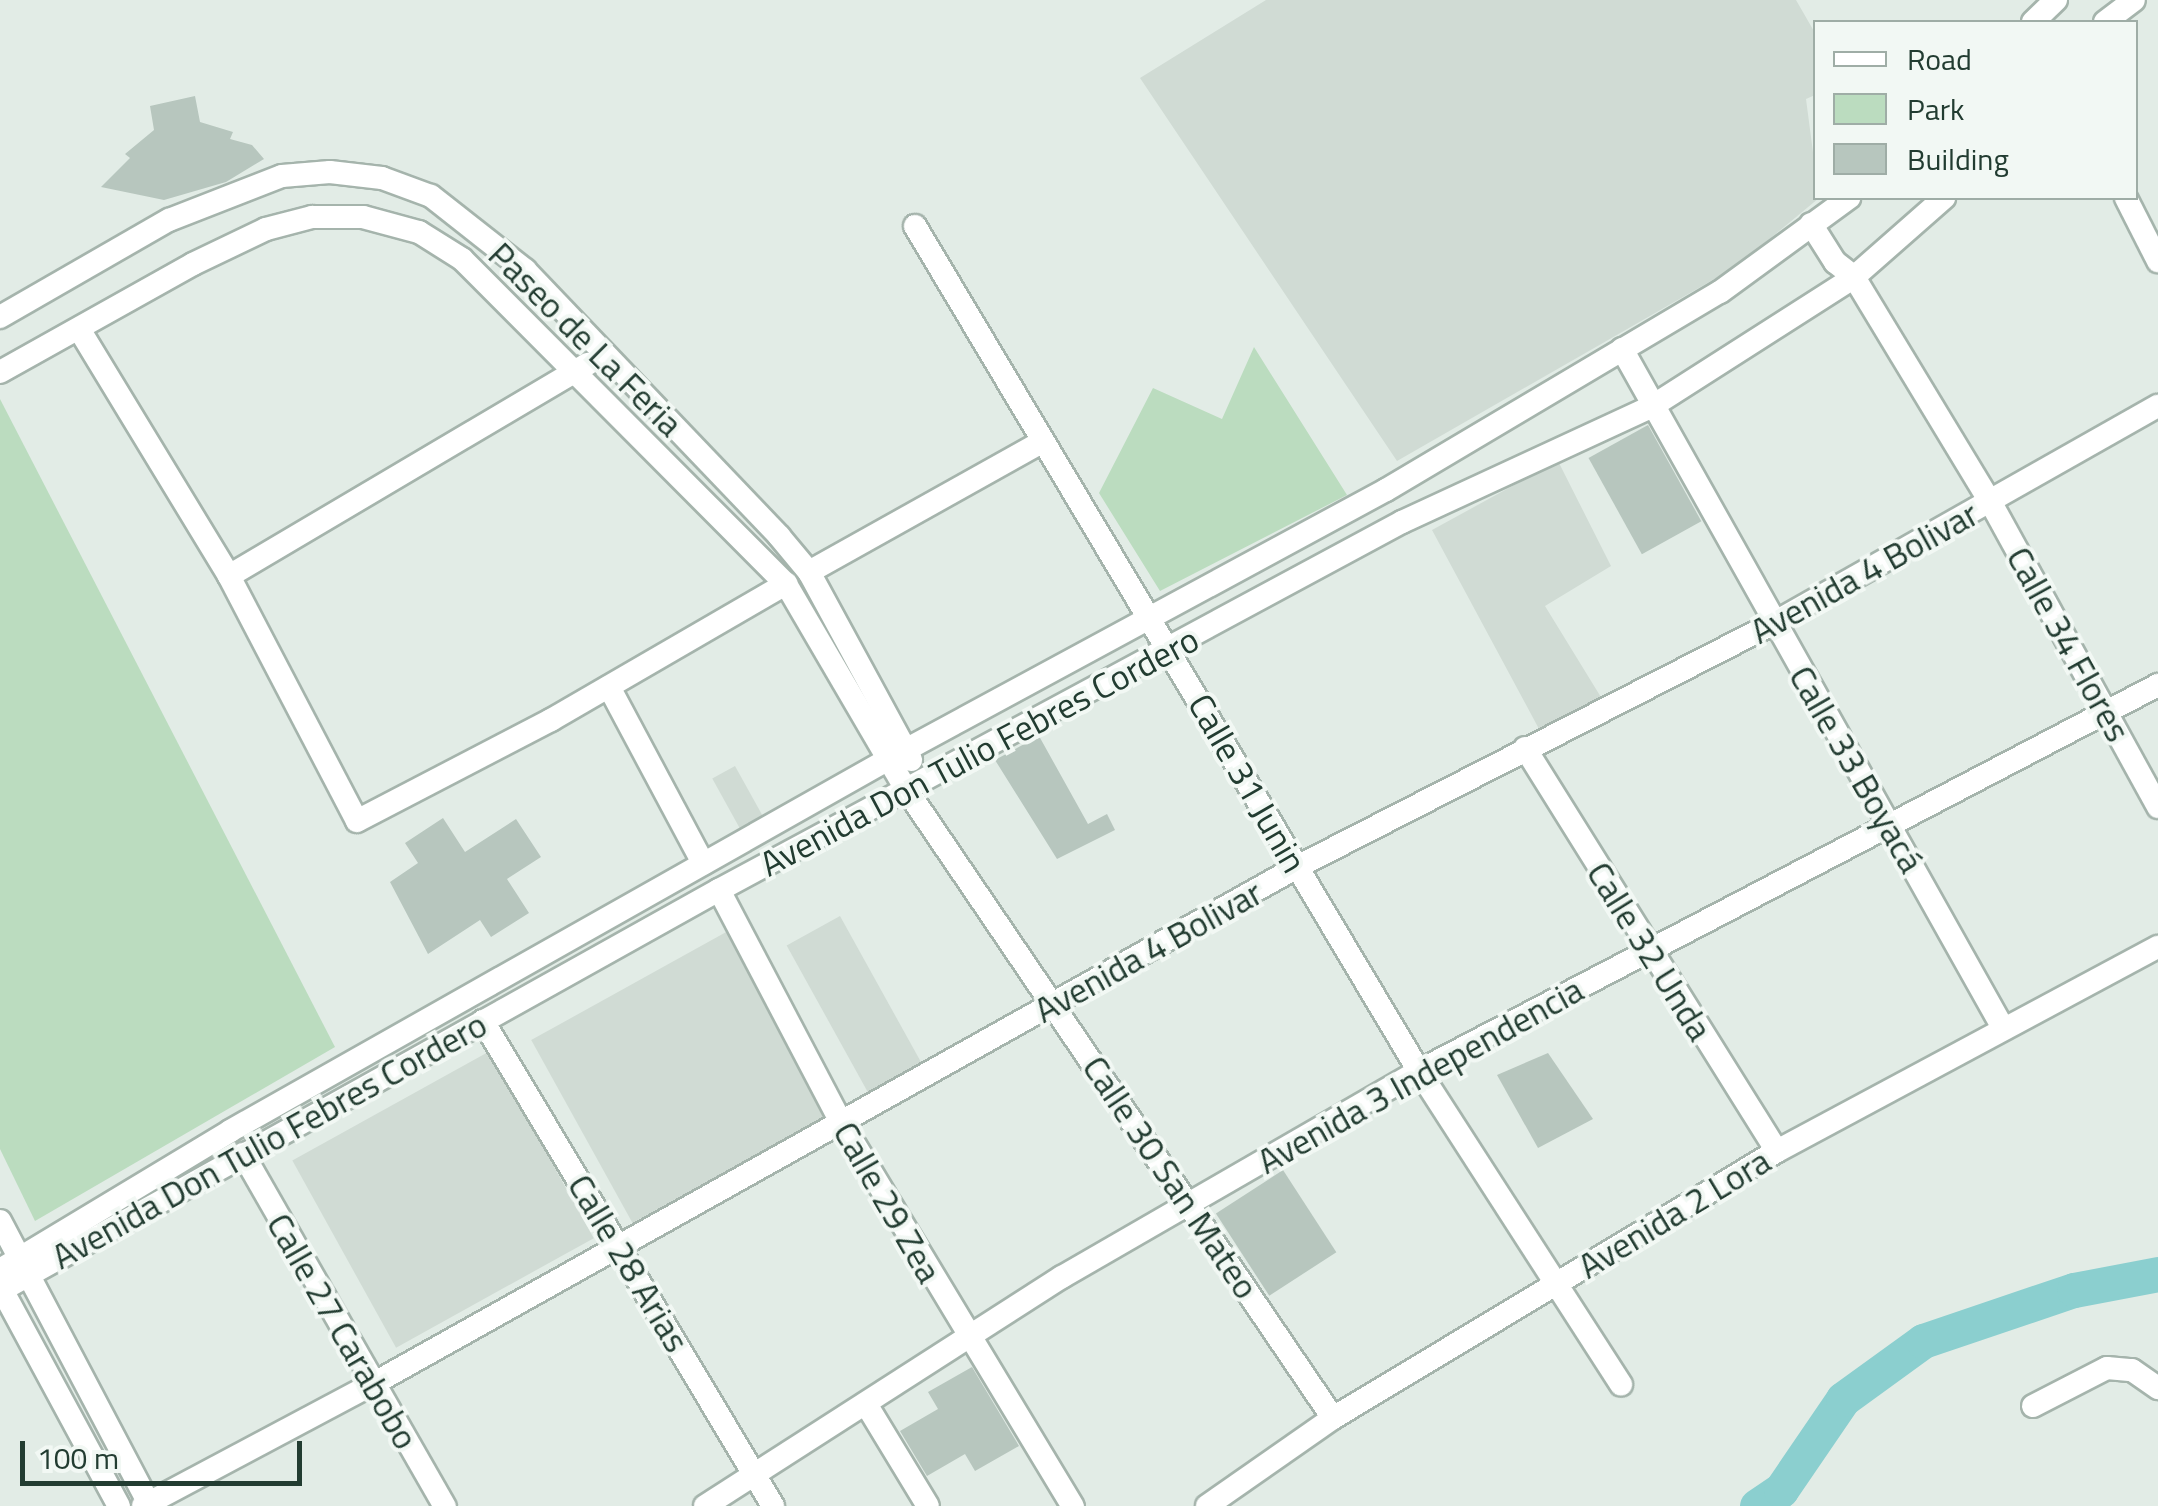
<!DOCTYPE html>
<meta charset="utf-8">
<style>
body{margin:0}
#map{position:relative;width:2158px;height:1506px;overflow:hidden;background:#e2ece6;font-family:"Titillium Web",sans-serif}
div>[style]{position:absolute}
.built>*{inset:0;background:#d0dbd4;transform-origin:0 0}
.green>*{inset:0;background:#bbdcbf}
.river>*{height:35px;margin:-17.5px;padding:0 17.5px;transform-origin:17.5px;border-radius:17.5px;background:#8bcfcf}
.building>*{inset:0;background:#b7c6be;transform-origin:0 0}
.roads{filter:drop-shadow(2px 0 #a5b4ac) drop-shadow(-2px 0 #a5b4ac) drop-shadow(0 2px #a5b4ac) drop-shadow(0 -2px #a5b4ac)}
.minor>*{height:22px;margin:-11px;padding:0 11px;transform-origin:11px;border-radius:11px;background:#fff}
span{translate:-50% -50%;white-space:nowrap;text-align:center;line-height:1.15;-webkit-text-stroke:8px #f2f8f4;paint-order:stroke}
.street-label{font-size:35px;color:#223c31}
.legend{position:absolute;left:1813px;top:20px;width:325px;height:180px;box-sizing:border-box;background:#f2f8f4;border:2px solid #9fada6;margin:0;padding:12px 18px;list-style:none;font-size:30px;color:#223c31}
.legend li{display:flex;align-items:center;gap:20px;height:50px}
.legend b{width:50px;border:2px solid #9fada6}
.scale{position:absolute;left:20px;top:1441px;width:282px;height:45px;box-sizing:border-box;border:5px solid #223c31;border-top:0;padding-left:12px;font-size:30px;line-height:35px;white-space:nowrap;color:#223c31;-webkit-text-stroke:8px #f2f8f4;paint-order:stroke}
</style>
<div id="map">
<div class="built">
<i style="clip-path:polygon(1266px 0,1796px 0,1815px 33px,1815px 95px,1806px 99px,1819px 198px,1737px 266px,1397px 461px,1140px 78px)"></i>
<i style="clip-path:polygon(1558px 461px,1611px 566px,1545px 606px,1607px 707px,1546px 742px,1432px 530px)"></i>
<i style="left:735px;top:766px;width:65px;height:26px;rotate:61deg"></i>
<i style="left:840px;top:916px;width:179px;height:61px;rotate:61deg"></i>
<i style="left:728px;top:931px;width:209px;height:225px;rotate:61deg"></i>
<i style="left:490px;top:1051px;width:214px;height:226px;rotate:61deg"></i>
</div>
<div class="green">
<i style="clip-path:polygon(1254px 347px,1347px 495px,1160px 591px,1099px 493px,1153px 388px,1222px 419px)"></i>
<i style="clip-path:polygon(0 399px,335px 1047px,35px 1221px,0 1149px)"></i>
</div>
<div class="river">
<i style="left:1757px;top:1506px;width:29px;rotate:-34deg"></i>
<i style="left:1781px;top:1490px;width:110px;rotate:-55.7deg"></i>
<i style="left:1843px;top:1399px;width:99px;rotate:-35.9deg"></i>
<i style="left:1923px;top:1341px;width:159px;rotate:-18.7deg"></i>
<i style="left:2074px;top:1290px;width:86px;rotate:-10.8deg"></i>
</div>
<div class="building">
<i style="clip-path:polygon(195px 96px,200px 122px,233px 132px,230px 139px,252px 145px,264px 159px,226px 182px,164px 200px,101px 187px,130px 158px,125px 154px,154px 130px,150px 106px)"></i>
<i style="left:1648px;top:425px;width:110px;height:68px;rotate:61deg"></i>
<i style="clip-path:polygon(1039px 736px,1088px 824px,1107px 814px,1115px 830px,1057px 859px,995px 760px)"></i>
<i style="clip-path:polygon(443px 818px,465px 852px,516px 819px,541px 857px,507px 879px,529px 913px,491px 937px,480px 920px,428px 954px,390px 882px,418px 863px,405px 843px)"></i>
<i style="clip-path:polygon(1548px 1053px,1593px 1119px,1538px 1148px,1497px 1075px)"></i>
<i style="left:1283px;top:1170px;width:98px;height:80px;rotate:57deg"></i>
<i style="clip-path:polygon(972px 1367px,1019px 1446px,975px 1471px,965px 1454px,927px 1476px,900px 1431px,938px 1409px,928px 1392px)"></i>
</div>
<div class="roads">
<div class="minor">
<i style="left:2033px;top:22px;width:32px;rotate:-44deg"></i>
<i style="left:2105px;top:22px;width:36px;rotate:-37deg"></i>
<i style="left:2126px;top:198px;width:71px;rotate:63.1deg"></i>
<i style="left:1811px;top:224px;width:45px;rotate:57.7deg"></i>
<i style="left:1835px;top:262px;width:24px;rotate:38deg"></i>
<i style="left:1854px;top:277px;width:264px;rotate:58.8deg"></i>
<i style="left:1991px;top:503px;width:347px;rotate:61.2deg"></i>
<i style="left:915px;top:226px;width:984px;rotate:59.19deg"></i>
<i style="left:1419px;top:1071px;width:373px;rotate:57.2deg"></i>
<i style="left:0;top:317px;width:195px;rotate:-29.9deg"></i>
<i style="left:169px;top:220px;width:121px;rotate:-21.3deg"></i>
<i style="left:282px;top:176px;width:48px;rotate:-4.8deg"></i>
<i style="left:330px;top:172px;width:52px;rotate:6.6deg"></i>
<i style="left:382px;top:178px;width:52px;rotate:20.2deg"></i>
<i style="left:431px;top:196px;width:120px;rotate:38.2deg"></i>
<i style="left:525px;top:270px;width:368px;rotate:46.3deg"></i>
<i style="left:779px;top:536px;width:47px;rotate:50.2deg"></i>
<i style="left:809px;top:572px;width:214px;rotate:61.5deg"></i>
<i style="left:79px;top:329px;width:289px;rotate:58.7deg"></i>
<i style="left:229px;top:576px;width:276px;rotate:62.4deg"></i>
<i style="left:357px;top:821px;width:219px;rotate:-27.5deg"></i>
<i style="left:551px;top:720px;width:272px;rotate:-30.1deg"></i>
<i style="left:1622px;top:349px;width:779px;rotate:60.7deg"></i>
<i style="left:0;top:372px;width:221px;rotate:-29.2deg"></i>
<i style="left:193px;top:264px;width:81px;rotate:-25.6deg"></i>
<i style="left:266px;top:229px;width:48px;rotate:-14.6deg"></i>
<i style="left:312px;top:217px;width:51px"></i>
<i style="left:363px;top:217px;width:58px;rotate:15deg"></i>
<i style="left:419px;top:232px;width:51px;rotate:32.1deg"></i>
<i style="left:462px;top:259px;width:459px;rotate:45.1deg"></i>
<i style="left:786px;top:584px;width:238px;rotate:59.7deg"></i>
<i style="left:906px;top:789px;width:760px;rotate:55.83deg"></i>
<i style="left:809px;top:572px;width:268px;rotate:-29.2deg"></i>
<i style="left:229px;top:576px;width:417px;rotate:-30.6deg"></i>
<i style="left:609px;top:687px;width:200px;rotate:61.9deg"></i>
<i style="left:1525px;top:748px;width:475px;rotate:58deg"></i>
<i style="left:719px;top:890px;width:262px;rotate:62.3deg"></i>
<i style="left:841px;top:1122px;width:449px;rotate:58.9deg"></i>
<i style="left:483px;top:1021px;width:565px;rotate:59.12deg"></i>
<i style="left:243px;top:1154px;width:406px;rotate:60.2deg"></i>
<i style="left:0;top:1221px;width:322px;rotate:62.2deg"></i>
<i style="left:0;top:1270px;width:269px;rotate:-31.1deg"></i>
<i style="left:230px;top:1131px;width:755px;rotate:-29.45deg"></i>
<i style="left:887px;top:760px;width:567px;rotate:-28.42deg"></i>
<i style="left:1386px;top:490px;width:388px;rotate:-30.7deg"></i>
<i style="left:1720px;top:292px;width:160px;rotate:-36.1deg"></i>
<i style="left:0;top:1286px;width:250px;rotate:61.6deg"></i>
<i style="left:2px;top:1290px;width:821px;rotate:-29.16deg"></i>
<i style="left:719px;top:890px;width:776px;rotate:-28.32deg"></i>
<i style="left:1402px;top:522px;width:274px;rotate:-24.8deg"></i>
<i style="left:1651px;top:407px;width:241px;rotate:-32.6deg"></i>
<i style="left:1854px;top:277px;width:120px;rotate:-41.3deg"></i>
<i style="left:866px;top:1404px;width:119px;rotate:58.7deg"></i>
<i style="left:2033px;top:1406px;width:83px;rotate:-27.2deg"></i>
<i style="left:2107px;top:1368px;width:25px;rotate:5deg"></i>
<i style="left:2132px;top:1370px;width:32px;rotate:35deg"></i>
<i style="left:143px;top:1506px;width:258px;rotate:-28deg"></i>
<i style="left:371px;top:1385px;width:1061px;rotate:-29.22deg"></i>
<i style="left:1297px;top:867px;width:536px;rotate:-27.09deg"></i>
<i style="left:1774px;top:623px;width:441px;rotate:-29.5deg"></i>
<i style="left:705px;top:1506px;width:424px;rotate:-32.7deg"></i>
<i style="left:1062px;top:1277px;width:412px;rotate:-30deg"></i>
<i style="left:1419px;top:1071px;width:834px;rotate:-27.58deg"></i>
<i style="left:1207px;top:1506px;width:154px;rotate:-34.9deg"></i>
<i style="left:1333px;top:1418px;width:518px;rotate:-31.02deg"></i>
<i style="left:1777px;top:1151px;width:432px;rotate:-28.2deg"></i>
</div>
</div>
<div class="street-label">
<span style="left:586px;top:339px;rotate:45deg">Paseo de La Feria</span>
<span style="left:1864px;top:572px;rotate:-29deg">Avenida 4 Bolivar</span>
<span style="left:2069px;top:644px;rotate:61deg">Calle 34 Flores</span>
<span style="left:979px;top:751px;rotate:-28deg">Avenida Don Tulio Febres Cordero</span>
<span style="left:1857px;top:769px;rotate:60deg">Calle 33 Boyacá</span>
<span style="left:1248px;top:783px;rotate:60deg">Calle 31 Junin</span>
<span style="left:1148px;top:951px;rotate:-29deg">Avenida 4 Bolivar</span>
<span style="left:1650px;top:951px;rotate:58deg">Calle 32 Unda</span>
<span style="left:1420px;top:1075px;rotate:-29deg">Avenida 3 Independencia</span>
<span style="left:269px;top:1140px;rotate:-29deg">Avenida Don Tulio Febres Cordero</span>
<span style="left:1171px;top:1177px;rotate:56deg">Calle 30 San Mateo</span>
<span style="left:888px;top:1202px;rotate:60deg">Calle 29 Zea</span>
<span style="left:1674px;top:1213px;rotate:-31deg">Avenida 2 Lora</span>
<span style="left:629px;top:1263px;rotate:59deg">Calle 28 Arias</span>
<span style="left:343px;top:1331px;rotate:60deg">Calle 27 Carabobo</span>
</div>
<ul class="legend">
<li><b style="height:12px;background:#fff"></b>Road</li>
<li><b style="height:28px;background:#bbdcbf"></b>Park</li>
<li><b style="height:28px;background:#b7c6be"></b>Building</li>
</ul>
<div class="scale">100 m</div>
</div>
